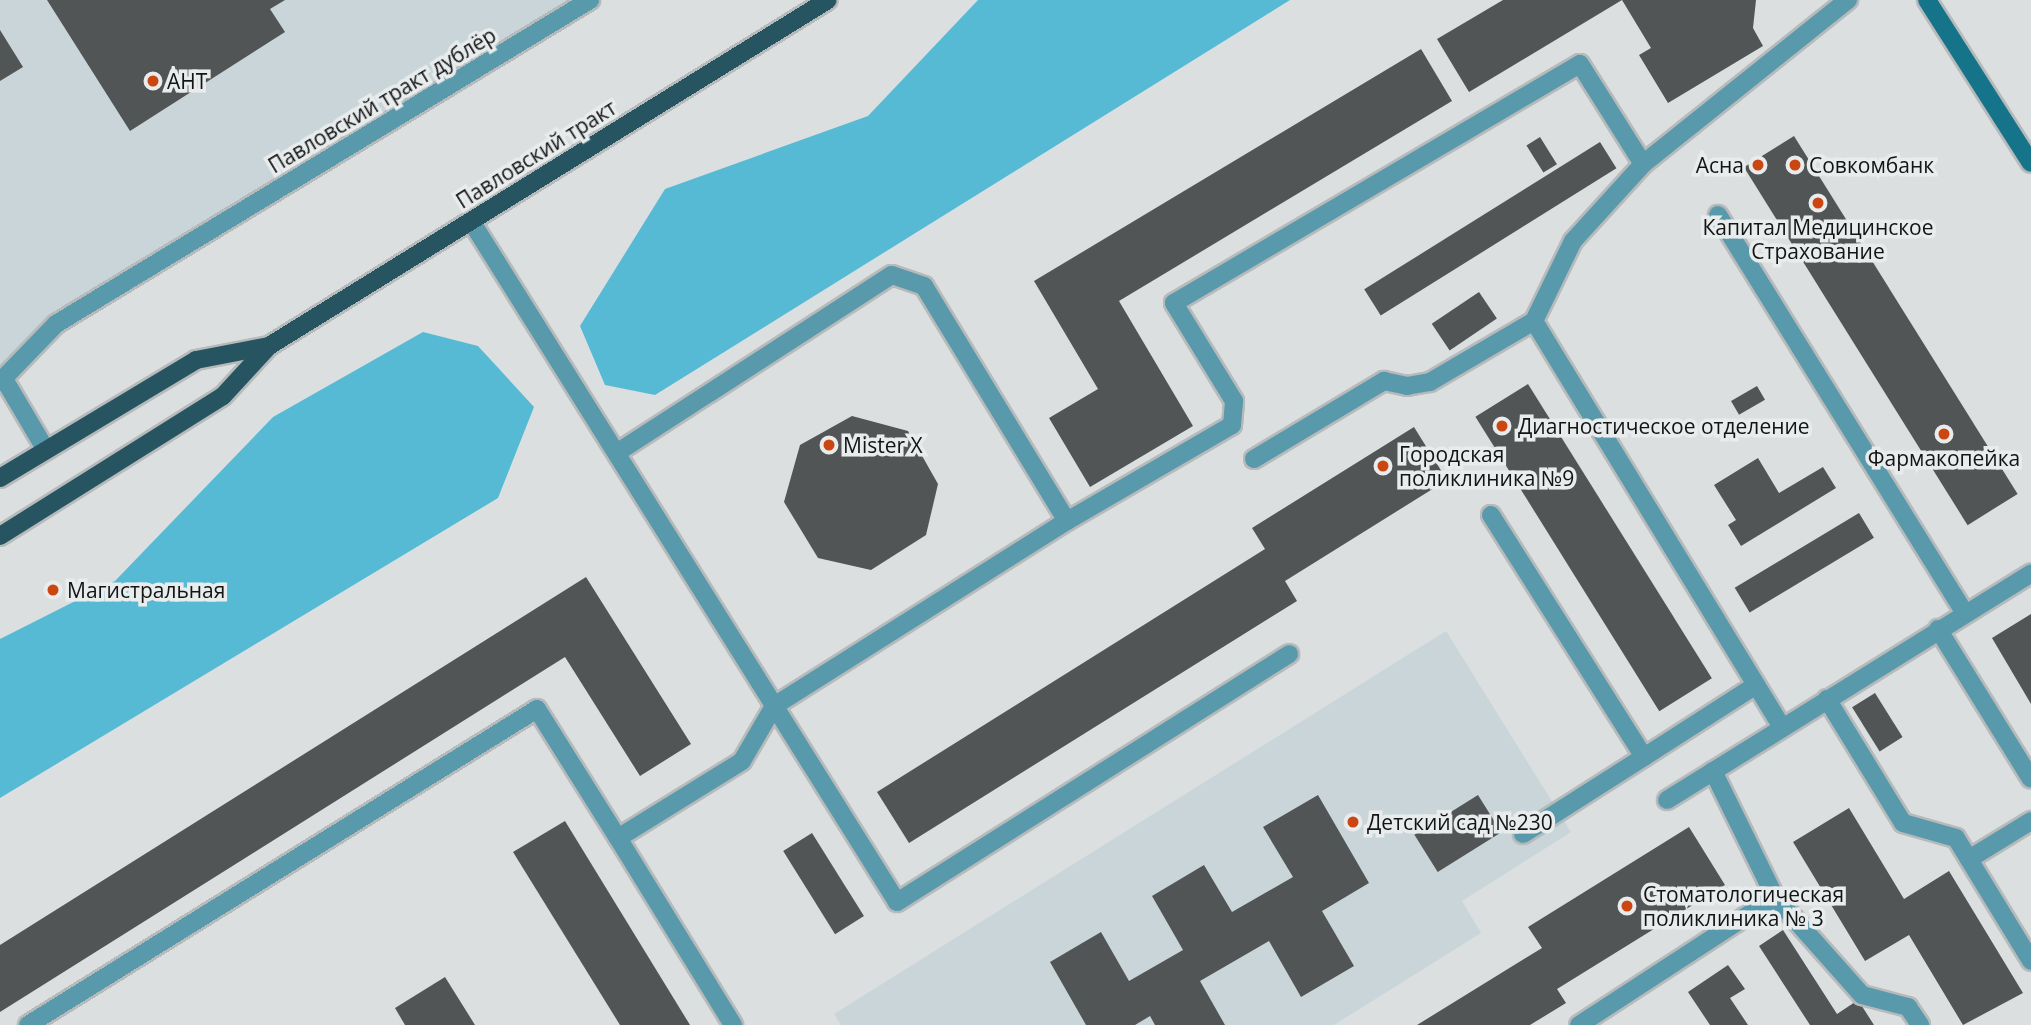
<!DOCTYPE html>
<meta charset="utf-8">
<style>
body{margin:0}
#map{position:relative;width:2031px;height:1025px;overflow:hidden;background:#dbdfe0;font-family:"Open Sans",sans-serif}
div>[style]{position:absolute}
.built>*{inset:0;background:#c9d5d9}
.forest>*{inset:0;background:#56bad5}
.building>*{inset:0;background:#525556;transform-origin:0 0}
.roads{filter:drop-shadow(2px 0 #b7babb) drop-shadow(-2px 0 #b7babb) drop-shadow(0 2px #b7babb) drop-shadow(0 -2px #b7babb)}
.lane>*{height:18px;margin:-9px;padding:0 9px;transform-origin:9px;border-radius:9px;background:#5899ac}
.street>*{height:18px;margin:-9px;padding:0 9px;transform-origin:9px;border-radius:9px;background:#5899ac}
.secondary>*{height:18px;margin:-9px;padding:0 9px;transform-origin:9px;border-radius:9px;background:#157489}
.primary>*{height:18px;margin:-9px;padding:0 9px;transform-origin:9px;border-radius:9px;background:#265461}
.dots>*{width:19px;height:19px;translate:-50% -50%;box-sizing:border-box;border:4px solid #e8eced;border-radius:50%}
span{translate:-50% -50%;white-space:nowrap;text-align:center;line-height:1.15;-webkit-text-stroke:7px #e8eced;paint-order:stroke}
.poi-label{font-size:21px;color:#131414}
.left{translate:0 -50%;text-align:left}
.right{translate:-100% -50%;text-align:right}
.street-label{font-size:21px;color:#131414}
</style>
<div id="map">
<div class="built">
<i style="clip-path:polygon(0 0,576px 0,55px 320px,0 376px)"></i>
<i style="clip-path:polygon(1446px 631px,1571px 832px,1462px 901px,1481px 933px,1334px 1025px,841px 1025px,834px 1014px)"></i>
</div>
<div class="forest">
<i style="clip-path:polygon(978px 0,1290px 0,655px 395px,605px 385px,580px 326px,665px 189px,868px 116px)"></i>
<i style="clip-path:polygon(423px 332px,478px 346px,534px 407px,498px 498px,0 798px,0 639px,115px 581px,273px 417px)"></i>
</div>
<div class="building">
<i style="clip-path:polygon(47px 0,285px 0,270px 9px,285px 32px,130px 131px)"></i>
<i style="clip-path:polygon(1503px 0,1622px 0,1469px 92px,1437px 39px)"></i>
<i style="clip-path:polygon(1622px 0,1756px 0,1753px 28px,1763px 46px,1668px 103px,1639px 55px,1651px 48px)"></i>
<i style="clip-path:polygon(0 30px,23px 67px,0 81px)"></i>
<i style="clip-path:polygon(1421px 49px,1452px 101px,1119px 301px,1193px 426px,1090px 487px,1049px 418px,1098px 389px,1034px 281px)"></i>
<i style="left:1794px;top:136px;width:422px;height:59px;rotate:58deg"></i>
<i style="left:1540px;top:137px;width:32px;height:16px;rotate:58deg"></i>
<i style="left:1600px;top:142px;width:31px;height:278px;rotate:58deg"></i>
<i style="left:1479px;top:292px;width:32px;height:57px;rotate:56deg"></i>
<i style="left:1528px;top:384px;width:347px;height:62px;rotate:58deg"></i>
<i style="left:1757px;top:386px;width:16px;height:30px;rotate:60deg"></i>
<i style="clip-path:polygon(852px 416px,908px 431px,938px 484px,926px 535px,871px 570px,818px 558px,784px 502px,800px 445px)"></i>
<i style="clip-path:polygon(1414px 427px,1447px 480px,1285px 581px,1297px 601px,909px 843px,877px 792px,1265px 549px,1252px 528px)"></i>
<i style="clip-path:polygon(1758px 458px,1779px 493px,1823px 467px,1836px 488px,1741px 546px,1728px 525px,1736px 520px,1714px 485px)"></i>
<i style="left:1859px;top:513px;width:29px;height:145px;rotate:59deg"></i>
<i style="clip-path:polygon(586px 577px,691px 744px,640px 776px,565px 657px,0 1012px,0 945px)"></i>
<i style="clip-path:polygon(2031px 614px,2031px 704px,1992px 638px)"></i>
<i style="left:1875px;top:693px;width:52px;height:27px;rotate:58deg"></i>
<i style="clip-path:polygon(1318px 795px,1369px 883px,1322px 911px,1354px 966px,1301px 997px,1269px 941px,1200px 981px,1225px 1025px,1155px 1025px,1150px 1016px,1135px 1025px,1086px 1025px,1050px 962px,1101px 932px,1129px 981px,1183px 950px,1152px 896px,1204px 865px,1232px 912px,1293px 877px,1263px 827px)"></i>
<i style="left:1478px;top:795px;width:44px;height:75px;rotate:58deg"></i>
<i style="clip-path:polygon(1849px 808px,1904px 899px,1949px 871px,2023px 993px,1963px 1025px,1909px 935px,1865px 961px,1793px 842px)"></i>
<i style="clip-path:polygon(565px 821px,690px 1025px,620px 1025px,513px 852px)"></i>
<i style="clip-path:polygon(1689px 827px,1725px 885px,1557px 989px,1566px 1003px,1530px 1025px,1417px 1025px,1542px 948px,1528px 927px)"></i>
<i style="left:812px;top:833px;width:98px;height:34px;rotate:58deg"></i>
<i style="clip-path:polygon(1783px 930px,1837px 1014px,1858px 1000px,1874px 1025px,1810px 1025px,1759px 946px)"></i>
<i style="clip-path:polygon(1728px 965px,1745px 989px,1730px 998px,1748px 1025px,1710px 1025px,1688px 992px)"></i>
<i style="clip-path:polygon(445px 977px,475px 1025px,405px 1025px,395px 1008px)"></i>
</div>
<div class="roads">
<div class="lane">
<i style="left:1718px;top:215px;width:467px;rotate:58.2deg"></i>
<i style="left:471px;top:221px;width:803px;rotate:57.97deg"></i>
<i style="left:897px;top:902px;width:464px;rotate:-32.3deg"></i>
<i style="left:1534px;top:321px;width:89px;rotate:-64deg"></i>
<i style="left:1573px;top:241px;width:104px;rotate:-47.7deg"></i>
<i style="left:4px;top:379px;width:82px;rotate:59.4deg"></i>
<i style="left:618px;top:452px;width:326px;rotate:-32.9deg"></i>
<i style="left:892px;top:275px;width:34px;rotate:19deg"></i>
<i style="left:924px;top:286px;width:275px;rotate:58.7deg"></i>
<i style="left:1067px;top:521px;width:191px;rotate:-30.2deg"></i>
<i style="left:1232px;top:425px;width:24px;rotate:-85deg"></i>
<i style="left:1234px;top:401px;width:115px;rotate:-121.5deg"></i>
<i style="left:1174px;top:303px;width:471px;rotate:-30.5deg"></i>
<i style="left:1580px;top:64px;width:118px;rotate:57.8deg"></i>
<i style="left:1643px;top:164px;width:263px;rotate:-38.7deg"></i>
<i style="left:1254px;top:459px;width:152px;rotate:-31deg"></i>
<i style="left:1384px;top:381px;width:24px;rotate:12deg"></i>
<i style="left:1407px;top:386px;width:23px;rotate:-10deg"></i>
<i style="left:1430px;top:382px;width:121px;rotate:-30.4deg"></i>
<i style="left:1534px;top:321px;width:476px;rotate:58.6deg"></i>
<i style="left:1491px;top:515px;width:286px;rotate:57.7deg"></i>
<i style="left:1644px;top:757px;width:133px;rotate:-32.7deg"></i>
<i style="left:1938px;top:629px;width:176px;rotate:58.2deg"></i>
<i style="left:1827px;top:699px;width:145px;rotate:58.5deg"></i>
<i style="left:1903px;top:823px;width:55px;rotate:15.8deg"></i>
<i style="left:1956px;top:838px;width:144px;rotate:58.6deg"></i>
<i style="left:1713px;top:771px;width:140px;rotate:63.8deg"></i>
<i style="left:1775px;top:897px;width:131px;rotate:48.4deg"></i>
<i style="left:1862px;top:995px;width:48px;rotate:14.6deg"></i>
<i style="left:1908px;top:1007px;width:22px;rotate:56deg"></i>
<i style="left:1667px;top:800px;width:429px;rotate:-31.9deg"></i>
<i style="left:1523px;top:834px;width:143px;rotate:-32.5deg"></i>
<i style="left:618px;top:838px;width:220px;rotate:58.4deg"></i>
<i style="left:1969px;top:859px;width:73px;rotate:-31.5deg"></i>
<i style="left:28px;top:1025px;width:599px;rotate:-31.83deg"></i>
<i style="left:537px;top:709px;width:152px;rotate:57.9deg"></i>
<i style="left:618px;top:838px;width:146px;rotate:-31.8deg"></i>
<i style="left:742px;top:761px;width:64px;rotate:-59.8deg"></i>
<i style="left:774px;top:706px;width:347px;rotate:-32.3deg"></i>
<i style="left:1579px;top:1025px;width:234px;rotate:-33.1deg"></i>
</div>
<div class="street">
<i style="left:0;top:382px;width:81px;rotate:-46deg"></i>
<i style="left:56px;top:324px;width:625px;rotate:-31.25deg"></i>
</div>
<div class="secondary">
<i style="left:1927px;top:0;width:193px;rotate:57.5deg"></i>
</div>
<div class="primary">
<i style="left:0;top:478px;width:229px;rotate:-31deg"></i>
<i style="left:196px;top:360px;width:74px;rotate:-10.9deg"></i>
<i style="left:0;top:536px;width:263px;rotate:-32.1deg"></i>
<i style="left:223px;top:396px;width:68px;rotate:-47.4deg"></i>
<i style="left:269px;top:346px;width:657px;rotate:-31.76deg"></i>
</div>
</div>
<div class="dots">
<i style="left:153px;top:81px;background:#cc4611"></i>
<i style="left:1758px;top:165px;background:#cc4611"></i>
<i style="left:1795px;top:165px;background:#cc4611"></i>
<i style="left:1818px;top:203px;background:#cc4611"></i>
<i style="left:1502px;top:426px;background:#cc4611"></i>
<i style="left:1944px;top:434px;background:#cc4611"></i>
<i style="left:829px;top:445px;background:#cc4611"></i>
<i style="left:1383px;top:466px;background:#cc4611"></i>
<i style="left:53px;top:590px;background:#cc4611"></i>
<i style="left:1353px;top:822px;background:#cc4611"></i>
<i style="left:1627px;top:906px;background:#cc4611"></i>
</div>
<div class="poi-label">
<span class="left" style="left:167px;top:81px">АНТ</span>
<span class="right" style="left:1744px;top:165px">Асна</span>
<span class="left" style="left:1809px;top:165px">Совкомбанк</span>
<span style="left:1818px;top:239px">Капитал Медицинское<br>Страхование</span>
<span class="left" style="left:1518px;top:426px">Диагностическое отделение</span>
<span class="left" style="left:843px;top:445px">Mister X</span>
<span class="left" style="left:1399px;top:466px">Городская<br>поликлиника №9</span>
<span style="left:1944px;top:458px">Фармакопейка</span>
<span class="left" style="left:67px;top:590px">Магистральная</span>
<span class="left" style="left:1367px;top:822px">Детский сад №230</span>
<span class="left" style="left:1643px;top:906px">Стоматологическая<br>поликлиника № 3</span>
</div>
<div class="street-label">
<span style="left:382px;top:100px;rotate:-31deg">Павловский тракт дублёр</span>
<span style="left:536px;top:154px;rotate:-32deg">Павловский тракт</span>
</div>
</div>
